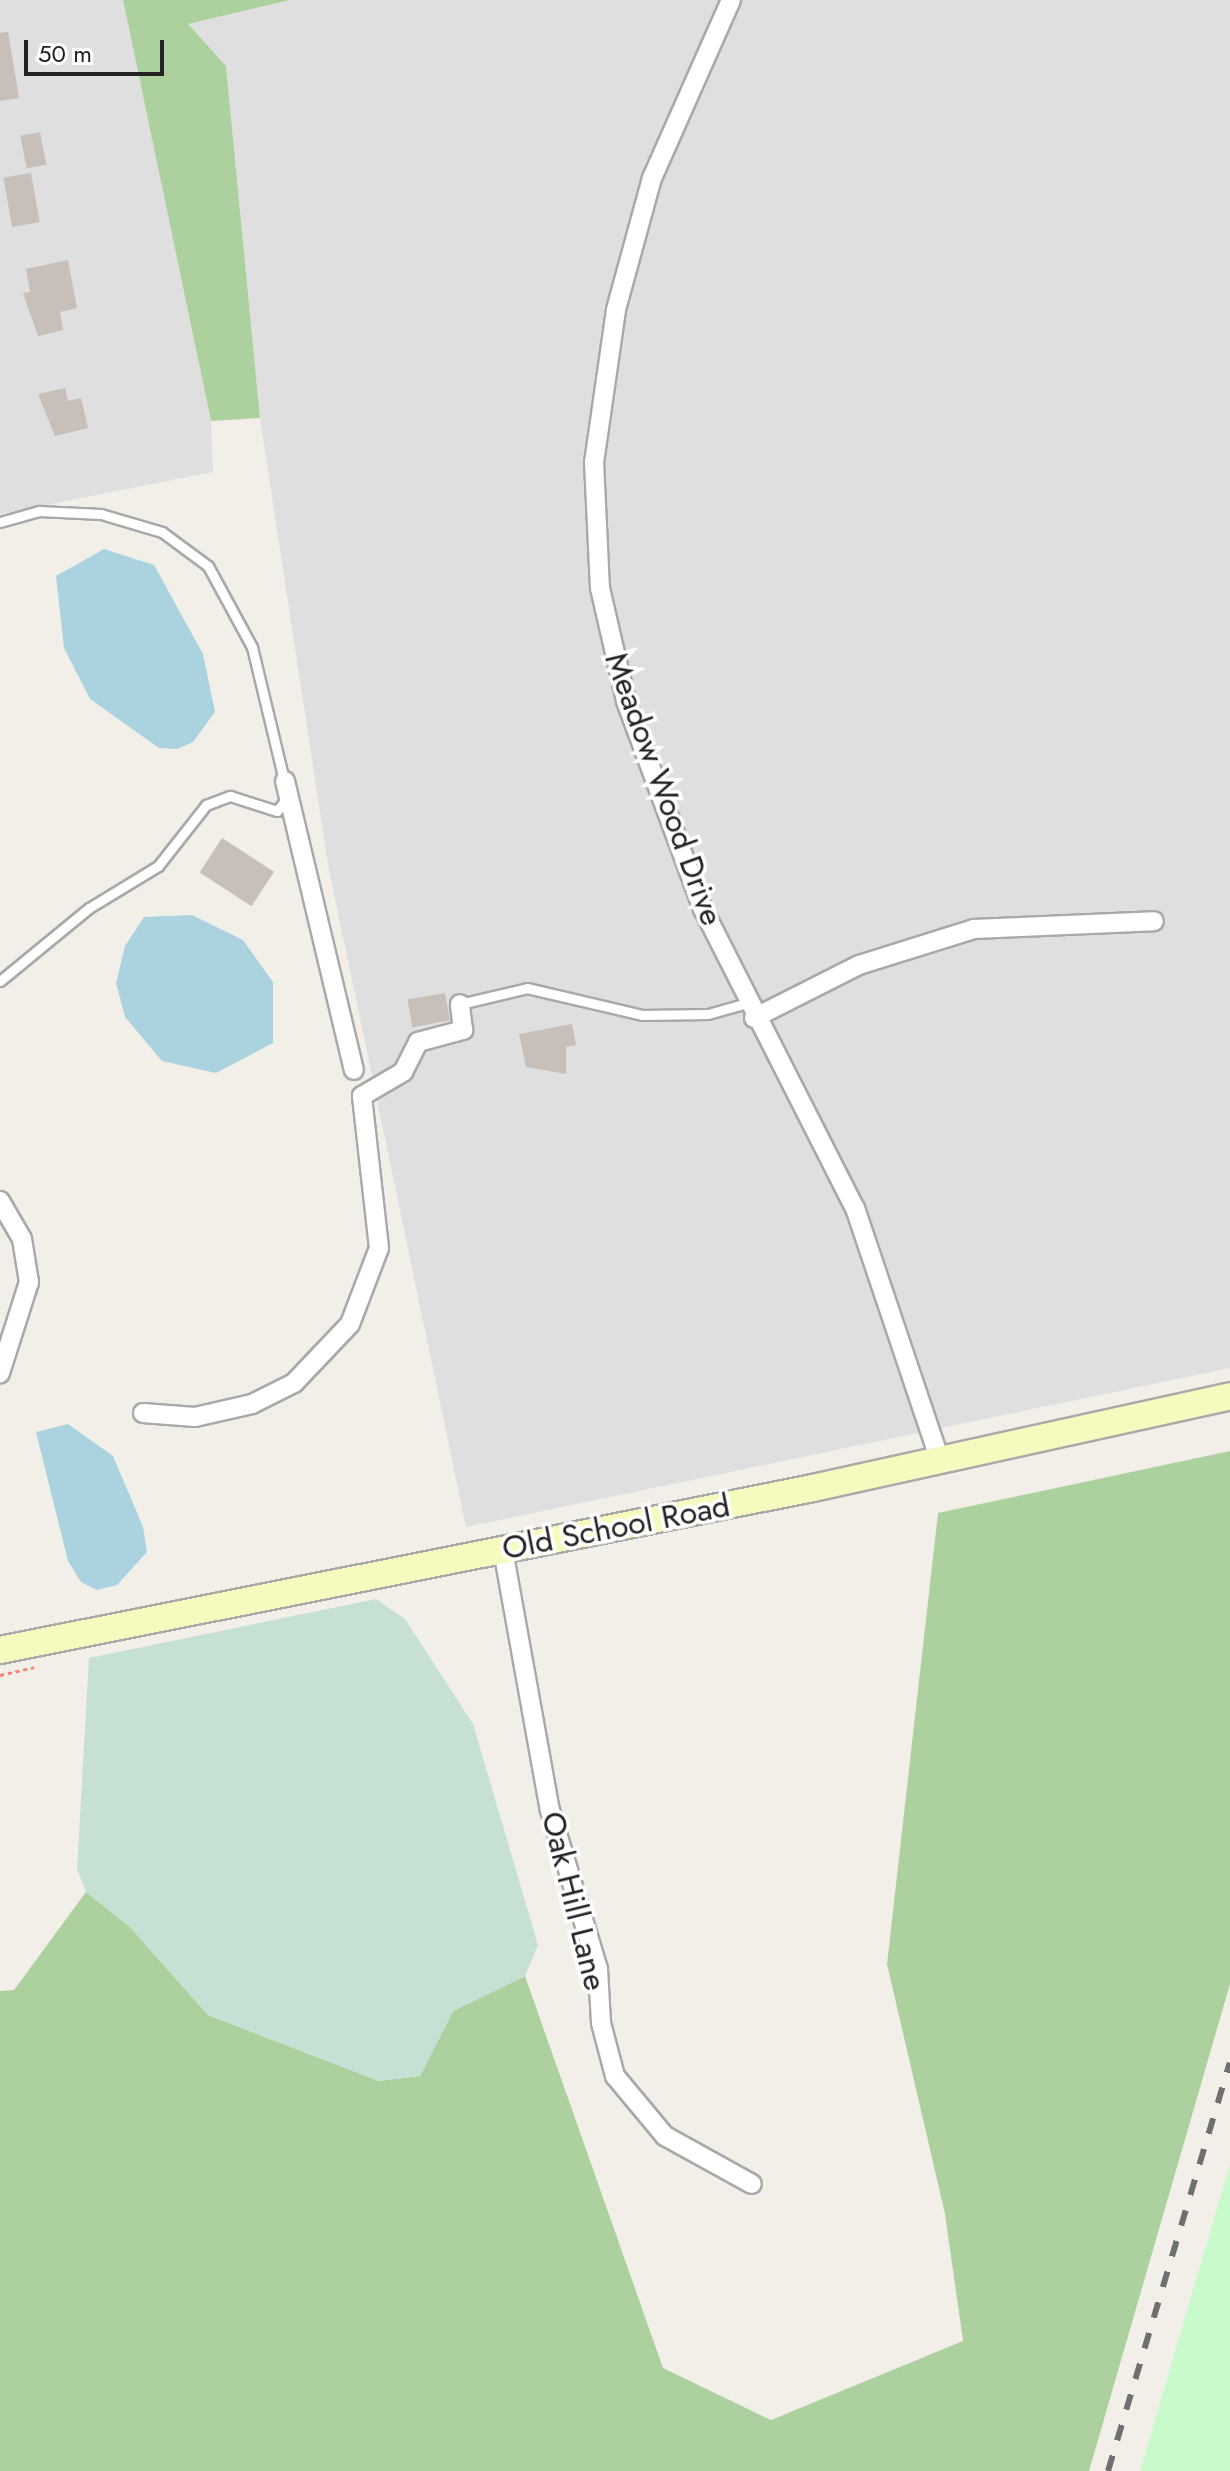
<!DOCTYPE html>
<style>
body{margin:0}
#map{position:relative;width:1230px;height:2471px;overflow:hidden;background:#f2efe9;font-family:Jost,sans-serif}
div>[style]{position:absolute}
.residential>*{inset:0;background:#e0dfdf}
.forest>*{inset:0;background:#add19e}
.wetland>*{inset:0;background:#c6e0d4}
.park>*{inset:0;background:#c8facc}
.water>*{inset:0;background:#aad3df}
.building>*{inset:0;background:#c7bfb8;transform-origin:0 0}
.path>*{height:3px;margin-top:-1.5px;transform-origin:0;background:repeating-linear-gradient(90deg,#fa8072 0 4px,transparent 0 8px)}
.roads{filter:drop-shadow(2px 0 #a9a9a9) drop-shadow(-2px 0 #a9a9a9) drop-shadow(0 2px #a9a9a9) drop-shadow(0 -2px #a9a9a9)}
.lane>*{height:9px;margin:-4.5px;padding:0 4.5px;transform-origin:4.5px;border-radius:4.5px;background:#fff}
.street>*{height:18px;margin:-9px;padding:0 9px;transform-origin:9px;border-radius:9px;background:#fff}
.secondary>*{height:26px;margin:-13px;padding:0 13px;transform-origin:13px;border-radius:13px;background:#f7fabf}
.rail>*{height:6px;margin-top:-3px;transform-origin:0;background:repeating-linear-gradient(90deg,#707070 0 16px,transparent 0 32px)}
span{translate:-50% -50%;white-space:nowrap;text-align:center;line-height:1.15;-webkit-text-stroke:7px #fff;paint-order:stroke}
.street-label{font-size:32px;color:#222}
.scale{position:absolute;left:24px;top:40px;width:140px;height:36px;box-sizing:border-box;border:4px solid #222;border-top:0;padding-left:10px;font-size:24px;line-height:28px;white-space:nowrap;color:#222;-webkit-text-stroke:6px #fff;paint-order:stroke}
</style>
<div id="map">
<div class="residential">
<i style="clip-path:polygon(0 0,123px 0,211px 421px,213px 472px,0 514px)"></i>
<i style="clip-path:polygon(290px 0,1230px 0,1230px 1368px,466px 1527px,328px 865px,260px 418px,226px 66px,187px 24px)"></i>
</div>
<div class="forest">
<i style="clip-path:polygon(123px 0,290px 0,188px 24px,226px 66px,260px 418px,211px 421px)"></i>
<i style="clip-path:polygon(1230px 1451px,1230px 1984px,1089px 2471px,0 2471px,0 1991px,14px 1990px,86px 1892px,130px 1927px,208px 2015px,379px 2081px,420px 2076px,453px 2011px,525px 1976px,663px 2368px,771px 2420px,963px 2341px,945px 2214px,887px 1964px,938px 1513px)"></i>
</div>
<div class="wetland">
<i style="clip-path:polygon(376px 1599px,405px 1619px,473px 1724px,538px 1945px,525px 1976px,453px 2011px,420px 2076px,379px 2081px,208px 2015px,130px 1927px,86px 1892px,77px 1869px,89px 1658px)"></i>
</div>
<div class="park">
<i style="clip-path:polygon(1230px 2164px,1230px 2471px,1140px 2471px)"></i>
</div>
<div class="water">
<i style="clip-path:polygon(104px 549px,154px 565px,203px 654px,215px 712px,193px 742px,177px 749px,159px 748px,90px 699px,64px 648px,56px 576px)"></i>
<i style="clip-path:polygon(192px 915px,243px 940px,273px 982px,273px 1043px,216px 1073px,162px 1061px,125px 1017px,116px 983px,125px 946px,144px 917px)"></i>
<i style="clip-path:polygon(68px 1424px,113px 1456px,143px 1527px,147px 1552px,117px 1585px,97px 1590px,81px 1582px,68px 1561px,36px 1432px)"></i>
</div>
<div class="building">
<i style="clip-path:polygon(8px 32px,19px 98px,0 101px,0 33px)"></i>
<i style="left:40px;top:132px;width:33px;height:20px;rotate:79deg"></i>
<i style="left:31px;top:173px;width:50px;height:28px;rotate:80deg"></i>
<i style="clip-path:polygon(68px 260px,77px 308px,60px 312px,63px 330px,38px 336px,23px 293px,30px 292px,26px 269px)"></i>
<i style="clip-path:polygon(65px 388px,68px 401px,81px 398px,88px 428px,55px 436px,38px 394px)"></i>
<i style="left:222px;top:838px;width:62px;height:41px;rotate:33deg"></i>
<i style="left:445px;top:993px;width:28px;height:38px;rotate:80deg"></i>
<i style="clip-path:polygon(572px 1024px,576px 1045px,566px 1047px,566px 1074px,526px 1067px,519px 1034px)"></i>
</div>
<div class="path">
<i style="left:0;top:1675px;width:35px;rotate:-13deg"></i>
</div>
<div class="roads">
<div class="lane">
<i style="left:0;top:522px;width:41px;rotate:-15.8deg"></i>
<i style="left:39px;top:511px;width:62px;rotate:2.8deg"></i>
<i style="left:101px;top:514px;width:64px;rotate:16.4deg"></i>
<i style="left:162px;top:532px;width:57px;rotate:36.5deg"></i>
<i style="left:208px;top:566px;width:92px;rotate:61.5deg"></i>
<i style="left:252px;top:647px;width:141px;rotate:76.5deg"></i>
<i style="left:0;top:981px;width:115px;rotate:-39.4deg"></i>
<i style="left:89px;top:908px;width:81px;rotate:-31.3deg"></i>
<i style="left:158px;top:866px;width:78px;rotate:-51.8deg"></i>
<i style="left:206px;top:805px;width:26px;rotate:-21deg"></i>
<i style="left:230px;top:796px;width:49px;rotate:17.7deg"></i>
<i style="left:277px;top:811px;width:15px;rotate:-53deg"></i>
<i style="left:460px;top:1004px;width:69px;rotate:-13.4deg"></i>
<i style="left:527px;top:988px;width:118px;rotate:13.2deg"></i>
<i style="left:642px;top:1015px;width:66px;rotate:-0.9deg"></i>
<i style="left:708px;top:1014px;width:41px;rotate:-15.8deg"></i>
</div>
<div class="street">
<i style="left:731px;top:0;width:195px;rotate:113.9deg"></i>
<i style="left:652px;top:178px;width:137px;rotate:105.3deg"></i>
<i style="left:616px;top:310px;width:154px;rotate:98.2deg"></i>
<i style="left:594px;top:462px;width:126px;rotate:87.3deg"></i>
<i style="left:600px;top:588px;width:116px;rotate:77deg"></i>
<i style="left:626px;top:701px;width:222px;rotate:69.7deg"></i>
<i style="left:703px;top:909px;width:335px;rotate:63.1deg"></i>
<i style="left:855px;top:1208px;width:266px;rotate:71.4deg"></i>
<i style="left:285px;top:781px;width:297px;rotate:76.6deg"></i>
<i style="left:754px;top:1018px;width:118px;rotate:-26.8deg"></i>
<i style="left:859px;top:965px;width:121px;rotate:-17.4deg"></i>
<i style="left:974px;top:929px;width:180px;rotate:-2.5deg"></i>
<i style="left:0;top:1201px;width:44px;rotate:59.9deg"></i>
<i style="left:22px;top:1239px;width:44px;rotate:80.8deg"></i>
<i style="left:29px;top:1282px;width:96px;rotate:107.7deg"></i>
<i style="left:143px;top:1413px;width:52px;rotate:4.4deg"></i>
<i style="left:195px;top:1417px;width:58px;rotate:-12.8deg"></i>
<i style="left:252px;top:1404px;width:47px;rotate:-26.6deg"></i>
<i style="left:294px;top:1383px;width:81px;rotate:-46.5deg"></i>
<i style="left:350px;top:1324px;width:81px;rotate:-69.1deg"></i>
<i style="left:379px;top:1248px;width:153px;rotate:-96.4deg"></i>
<i style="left:362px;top:1096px;width:48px;rotate:-30.3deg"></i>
<i style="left:403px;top:1072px;width:34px;rotate:-63deg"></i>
<i style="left:418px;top:1042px;width:47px;rotate:-14.9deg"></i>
<i style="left:463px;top:1030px;width:26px;rotate:-97deg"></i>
<i style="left:503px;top:1550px;width:264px;rotate:79.8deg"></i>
<i style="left:550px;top:1810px;width:166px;rotate:73.2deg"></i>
<i style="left:598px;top:1969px;width:54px;rotate:86.8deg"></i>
<i style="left:601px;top:2023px;width:55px;rotate:75.2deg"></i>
<i style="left:615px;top:2076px;width:78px;rotate:50.2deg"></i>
<i style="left:665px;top:2136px;width:99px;rotate:28.9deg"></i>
</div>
<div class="secondary">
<i style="left:0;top:1650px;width:829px;rotate:-11.27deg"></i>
<i style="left:813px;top:1488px;width:427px;rotate:-12.4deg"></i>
</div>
</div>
<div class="rail">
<i style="left:1108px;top:2471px;width:426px;rotate:-73.4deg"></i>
</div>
<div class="street-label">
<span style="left:664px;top:789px;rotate:70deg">Meadow Wood Drive</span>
<span style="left:616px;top:1527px;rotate:-11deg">Old School Road</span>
<span style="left:574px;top:1901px;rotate:76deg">Oak Hill Lane</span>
</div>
<div class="scale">50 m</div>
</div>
